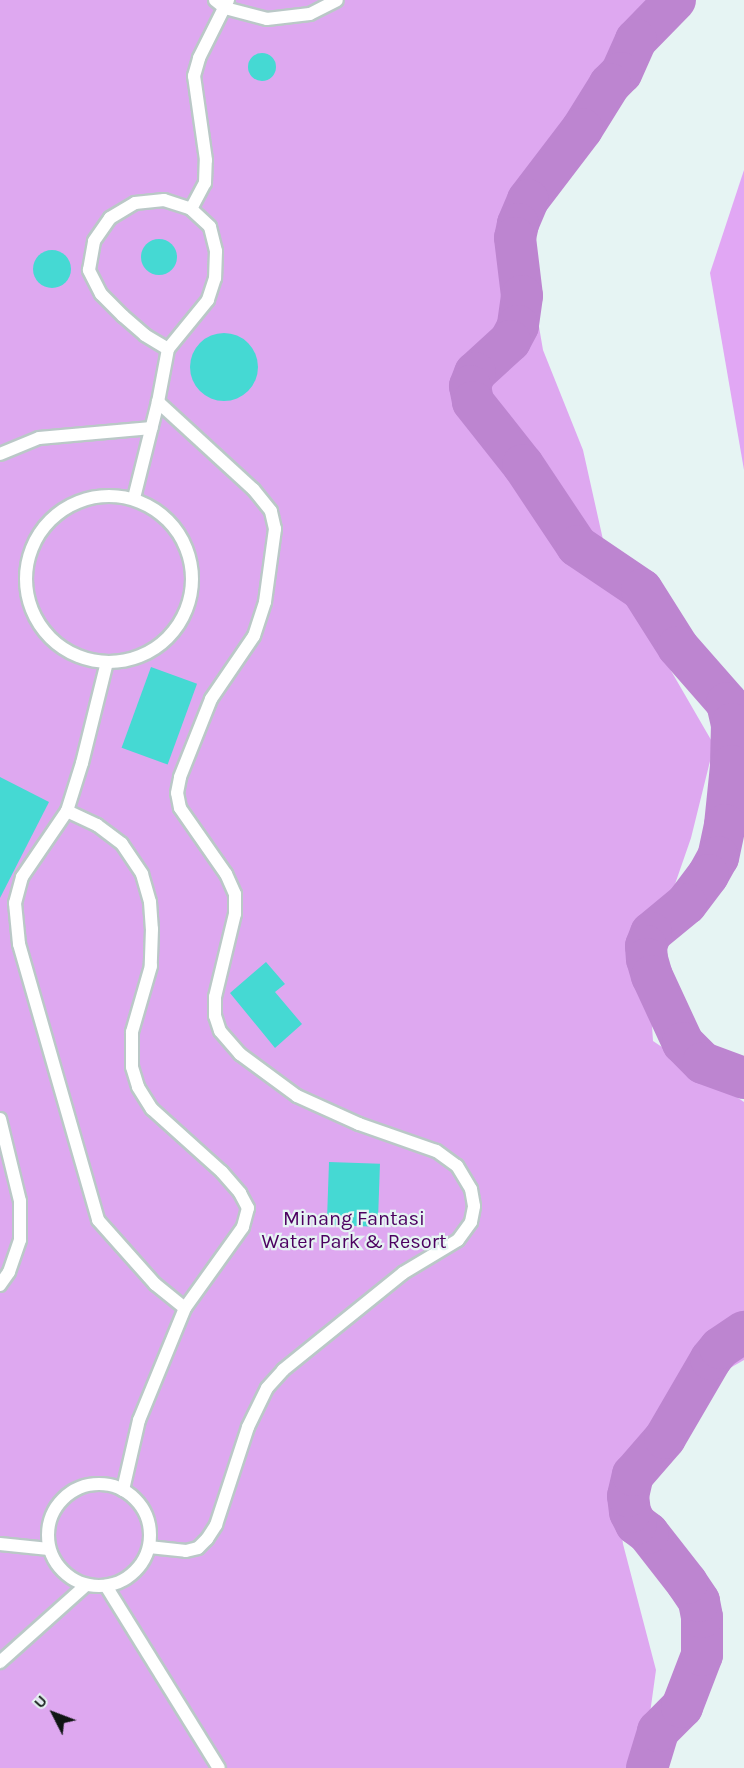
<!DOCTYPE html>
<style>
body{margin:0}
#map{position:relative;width:744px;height:1768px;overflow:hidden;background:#e6f4f3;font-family:Karla,sans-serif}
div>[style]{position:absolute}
.green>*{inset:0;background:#dea8f0}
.forest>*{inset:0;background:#e1a7f4}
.river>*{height:42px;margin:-21px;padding:0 21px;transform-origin:21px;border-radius:21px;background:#bd85d0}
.building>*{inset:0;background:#45d9d3;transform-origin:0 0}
.round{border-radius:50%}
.roads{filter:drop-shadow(2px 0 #bac8c7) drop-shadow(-2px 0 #bac8c7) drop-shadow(0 2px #bac8c7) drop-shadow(0 -2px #bac8c7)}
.service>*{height:12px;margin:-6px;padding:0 6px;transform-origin:6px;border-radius:6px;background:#fff}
.service>.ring{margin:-6px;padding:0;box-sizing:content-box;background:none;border:12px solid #fff;border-radius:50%}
span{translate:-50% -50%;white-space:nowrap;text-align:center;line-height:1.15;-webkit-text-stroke:4.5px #e6f4f3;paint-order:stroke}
.park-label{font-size:20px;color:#4c0060}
.north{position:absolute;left:24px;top:1684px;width:60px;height:60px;-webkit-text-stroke:4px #e6f4f3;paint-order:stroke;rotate:312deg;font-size:16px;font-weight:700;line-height:24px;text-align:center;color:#101514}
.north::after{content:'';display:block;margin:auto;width:21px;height:27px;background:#101514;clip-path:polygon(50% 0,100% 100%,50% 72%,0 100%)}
</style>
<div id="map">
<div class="green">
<i style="clip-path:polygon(0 0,668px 0,627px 60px,547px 144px,521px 222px,543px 350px,583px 450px,608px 562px,714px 745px,691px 838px,648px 962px,653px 1041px,744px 1102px,744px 1360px,681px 1396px,614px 1471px,623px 1544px,656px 1670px,647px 1735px,628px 1768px,0 1768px)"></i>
</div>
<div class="forest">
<i style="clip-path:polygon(744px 170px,744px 470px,710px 273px)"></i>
</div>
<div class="river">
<i style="left:675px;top:0;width:56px;rotate:134.3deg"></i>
<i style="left:636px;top:40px;width:36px;rotate:114deg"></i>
<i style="left:621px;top:73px;width:16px;rotate:135deg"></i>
<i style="left:610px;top:84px;width:53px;rotate:121.9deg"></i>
<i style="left:582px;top:129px;width:89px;rotate:127.3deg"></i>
<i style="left:528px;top:200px;width:26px;rotate:113deg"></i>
<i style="left:518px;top:224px;width:14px;rotate:102deg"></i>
<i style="left:515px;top:238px;width:58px;rotate:83.1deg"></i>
<i style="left:522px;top:296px;width:30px;rotate:98deg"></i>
<i style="left:518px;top:326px;width:17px;rotate:118deg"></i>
<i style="left:510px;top:341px;width:47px;rotate:137.6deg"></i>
<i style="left:475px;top:373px;width:14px;rotate:111deg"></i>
<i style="left:470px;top:386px;width:16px;rotate:79deg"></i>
<i style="left:473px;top:402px;width:80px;rotate:51.6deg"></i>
<i style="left:523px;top:465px;width:97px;rotate:56.3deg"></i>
<i style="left:577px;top:546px;width:78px;rotate:34.1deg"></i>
<i style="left:642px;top:590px;width:67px;rotate:57.7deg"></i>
<i style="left:678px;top:647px;width:74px;rotate:48.8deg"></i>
<i style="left:727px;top:703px;width:22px;rotate:77deg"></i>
<i style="left:732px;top:724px;width:42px;rotate:91.4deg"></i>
<i style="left:731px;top:766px;width:59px;rotate:95.8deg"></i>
<i style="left:725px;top:825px;width:33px;rotate:102deg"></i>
<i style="left:718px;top:857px;width:21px;rotate:119deg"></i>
<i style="left:708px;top:875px;width:36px;rotate:127deg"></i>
<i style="left:686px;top:904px;width:45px;rotate:140.4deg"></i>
<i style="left:651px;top:933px;width:14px;rotate:111deg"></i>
<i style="left:646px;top:946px;width:13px;rotate:86deg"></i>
<i style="left:647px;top:959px;width:18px;rotate:74deg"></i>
<i style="left:652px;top:976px;width:74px;rotate:65.2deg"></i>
<i style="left:683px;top:1043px;width:28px;rotate:45deg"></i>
<i style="left:703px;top:1063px;width:44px;rotate:20.1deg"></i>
<i style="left:647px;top:1768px;width:39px;rotate:-73deg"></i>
<i style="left:658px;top:1731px;width:34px;rotate:-45deg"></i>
<i style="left:682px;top:1707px;width:56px;rotate:-69deg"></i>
<i style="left:702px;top:1655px;width:38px;rotate:-90deg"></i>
<i style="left:702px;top:1617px;width:16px;rotate:-101deg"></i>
<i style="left:699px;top:1601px;width:22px;rotate:-124deg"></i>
<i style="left:687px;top:1583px;width:63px;rotate:-128deg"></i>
<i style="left:648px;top:1533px;width:15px;rotate:-143deg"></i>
<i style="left:636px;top:1524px;width:13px;rotate:-117deg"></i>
<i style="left:630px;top:1512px;width:16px;rotate:-97deg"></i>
<i style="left:628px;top:1496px;width:22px;rotate:-77deg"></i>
<i style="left:633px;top:1475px;width:49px;rotate:-49.1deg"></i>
<i style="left:665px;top:1438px;width:91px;rotate:-59.8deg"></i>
<i style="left:711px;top:1359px;width:14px;rotate:-51deg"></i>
<i style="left:720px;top:1348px;width:29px;rotate:-34deg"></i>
</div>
<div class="building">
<i class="round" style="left:248px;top:53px;width:28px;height:28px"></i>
<i class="round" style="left:141px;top:239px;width:36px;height:36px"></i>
<i class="round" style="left:33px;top:250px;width:38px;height:38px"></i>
<i class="round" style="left:190px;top:333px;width:68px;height:68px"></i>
<i style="left:151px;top:667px;width:49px;height:86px;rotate:20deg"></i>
<i style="clip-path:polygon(0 777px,49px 802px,0 898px)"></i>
<i style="clip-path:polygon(266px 962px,285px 984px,275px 992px,302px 1024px,275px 1048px,230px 993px)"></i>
<i style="left:329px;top:1162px;width:51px;height:63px;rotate:2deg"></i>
</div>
<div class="roads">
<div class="service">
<i style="left:215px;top:0;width:13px;rotate:39deg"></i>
<i style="left:225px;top:8px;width:43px;rotate:14.7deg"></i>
<i style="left:267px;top:19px;width:43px;rotate:-6.6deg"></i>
<i style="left:310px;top:14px;width:30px;rotate:-27deg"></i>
<i style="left:164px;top:200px;width:28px;rotate:18deg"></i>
<i style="left:191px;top:209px;width:26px;rotate:43deg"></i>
<i style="left:210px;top:227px;width:25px;rotate:76deg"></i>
<i style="left:216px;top:251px;width:27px;rotate:92deg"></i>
<i style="left:215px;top:278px;width:23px;rotate:108deg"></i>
<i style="left:208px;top:300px;width:63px;rotate:129.2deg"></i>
<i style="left:168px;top:349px;width:27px;rotate:-149deg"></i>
<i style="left:145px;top:335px;width:29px;rotate:-139deg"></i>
<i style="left:123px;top:316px;width:31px;rotate:-135deg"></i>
<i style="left:101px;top:294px;width:27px;rotate:-117deg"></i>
<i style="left:89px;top:270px;width:29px;rotate:-80deg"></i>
<i style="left:94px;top:241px;width:28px;rotate:-55deg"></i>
<i style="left:110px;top:218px;width:29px;rotate:-31deg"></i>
<i style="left:135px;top:203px;width:29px;rotate:-6deg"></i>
<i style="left:191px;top:209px;width:30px;rotate:-62deg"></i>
<i style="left:205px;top:183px;width:23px;rotate:-88deg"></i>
<i style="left:206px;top:160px;width:85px;rotate:-98.1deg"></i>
<i style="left:194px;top:76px;width:19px;rotate:-74deg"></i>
<i style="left:199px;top:58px;width:65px;rotate:-63.4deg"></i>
<i style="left:0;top:454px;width:42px;rotate:-22.3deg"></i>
<i style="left:39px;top:438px;width:113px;rotate:-5.1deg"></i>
<i class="ring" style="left:26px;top:496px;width:154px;height:154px"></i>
<i style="left:134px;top:498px;width:99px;rotate:-76deg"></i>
<i style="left:158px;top:402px;width:54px;rotate:-79.3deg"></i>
<i style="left:107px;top:662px;width:104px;rotate:103.9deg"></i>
<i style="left:82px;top:763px;width:50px;rotate:107.4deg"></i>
<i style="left:67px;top:811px;width:80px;rotate:124.3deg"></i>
<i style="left:22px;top:877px;width:27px;rotate:105deg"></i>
<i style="left:15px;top:903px;width:41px;rotate:84.4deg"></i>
<i style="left:19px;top:944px;width:287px;rotate:74deg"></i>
<i style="left:98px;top:1220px;width:86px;rotate:48.3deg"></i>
<i style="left:155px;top:1284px;width:38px;rotate:39deg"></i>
<i style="left:67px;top:811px;width:33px;rotate:25deg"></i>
<i style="left:97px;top:825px;width:31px;rotate:37deg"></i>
<i style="left:122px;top:844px;width:36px;rotate:56deg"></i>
<i style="left:142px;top:874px;width:29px;rotate:74deg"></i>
<i style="left:150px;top:902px;width:27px;rotate:86deg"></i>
<i style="left:152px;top:929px;width:37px;rotate:92deg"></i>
<i style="left:151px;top:966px;width:69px;rotate:106.1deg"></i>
<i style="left:132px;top:1032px;width:35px;rotate:90deg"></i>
<i style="left:132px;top:1067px;width:21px;rotate:73deg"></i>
<i style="left:138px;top:1087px;width:26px;rotate:58deg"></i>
<i style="left:152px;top:1109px;width:94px;rotate:42deg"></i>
<i style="left:222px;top:1172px;width:28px;rotate:49deg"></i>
<i style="left:240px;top:1193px;width:17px;rotate:62deg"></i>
<i style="left:248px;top:1208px;width:20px;rotate:105deg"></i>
<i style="left:243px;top:1227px;width:100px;rotate:125.6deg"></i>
<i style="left:185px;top:1308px;width:121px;rotate:112.3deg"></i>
<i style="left:139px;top:1420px;width:72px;rotate:102.9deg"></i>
<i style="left:0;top:1119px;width:84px;rotate:76.3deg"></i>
<i style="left:20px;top:1201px;width:39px;rotate:90deg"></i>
<i style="left:20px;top:1240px;width:34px;rotate:109deg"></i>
<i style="left:9px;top:1272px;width:16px;rotate:125deg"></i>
<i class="ring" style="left:48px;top:1484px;width:90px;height:90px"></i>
<i style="left:0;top:1544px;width:49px;rotate:5.8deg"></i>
<i style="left:149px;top:1547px;width:37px;rotate:6deg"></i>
<i style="left:186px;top:1551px;width:12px;rotate:-14deg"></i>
<i style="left:198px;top:1548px;width:13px;rotate:-45deg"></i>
<i style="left:207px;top:1539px;width:17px;rotate:-57deg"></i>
<i style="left:216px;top:1525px;width:103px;rotate:-71.9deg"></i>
<i style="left:248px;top:1427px;width:43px;rotate:-64deg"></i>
<i style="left:267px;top:1388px;width:24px;rotate:-48deg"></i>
<i style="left:283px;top:1370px;width:154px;rotate:-38.9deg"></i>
<i style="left:403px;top:1273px;width:64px;rotate:-31deg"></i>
<i style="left:458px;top:1240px;width:22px;rotate:-54deg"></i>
<i style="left:471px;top:1222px;width:16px;rotate:-79deg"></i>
<i style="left:474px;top:1206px;width:17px;rotate:-100deg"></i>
<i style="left:471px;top:1189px;width:27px;rotate:-121deg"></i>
<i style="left:457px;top:1166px;width:26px;rotate:-144deg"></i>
<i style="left:436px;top:1151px;width:82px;rotate:-160.7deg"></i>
<i style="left:359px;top:1124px;width:68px;rotate:-155.7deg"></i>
<i style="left:297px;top:1096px;width:71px;rotate:-143.6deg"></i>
<i style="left:240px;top:1054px;width:30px;rotate:-131deg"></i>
<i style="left:220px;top:1031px;width:16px;rotate:-108deg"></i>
<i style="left:215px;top:1016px;width:19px;rotate:-90deg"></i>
<i style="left:215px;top:997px;width:85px;rotate:-76.5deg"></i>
<i style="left:235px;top:914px;width:20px;rotate:-90deg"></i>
<i style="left:235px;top:894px;width:22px;rotate:-114deg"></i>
<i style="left:226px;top:874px;width:80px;rotate:-124.9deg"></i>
<i style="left:180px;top:808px;width:15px;rotate:-101deg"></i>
<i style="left:177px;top:793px;width:16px;rotate:-79deg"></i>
<i style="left:180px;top:777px;width:84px;rotate:-68.3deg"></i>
<i style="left:211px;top:699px;width:76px;rotate:-55.7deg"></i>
<i style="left:254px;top:636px;width:36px;rotate:-72deg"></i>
<i style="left:265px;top:602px;width:74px;rotate:-82.2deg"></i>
<i style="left:275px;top:529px;width:18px;rotate:-103deg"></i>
<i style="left:271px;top:511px;width:28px;rotate:-129deg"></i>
<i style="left:253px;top:489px;width:129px;rotate:-137.5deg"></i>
<i style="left:106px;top:1586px;width:214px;rotate:58.2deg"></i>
<i style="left:0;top:1662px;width:115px;rotate:-41.8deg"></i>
</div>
</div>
<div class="park-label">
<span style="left:354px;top:1230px">Minang Fantasi<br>Water Park &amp; Resort</span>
</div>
<div class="north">U</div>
</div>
